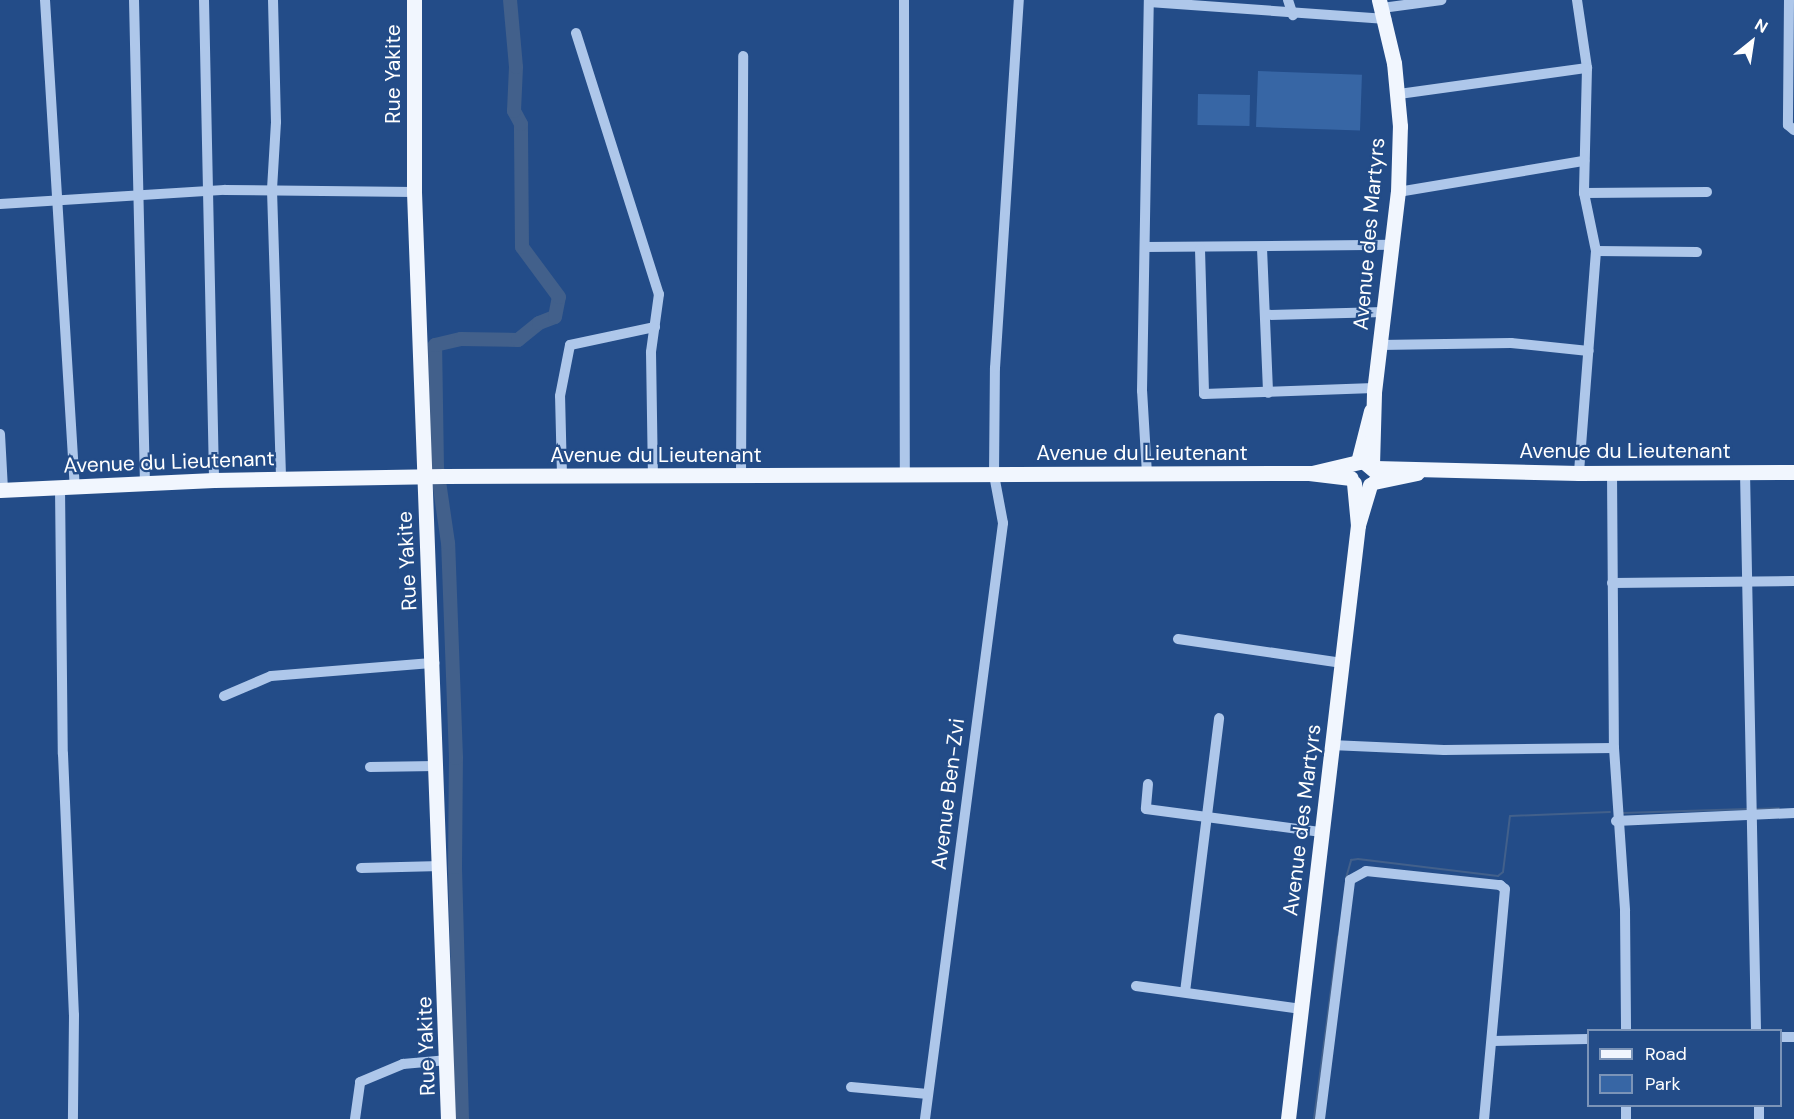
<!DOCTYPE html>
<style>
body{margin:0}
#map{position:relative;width:1794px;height:1119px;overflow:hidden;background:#234c88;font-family:"DM Sans",sans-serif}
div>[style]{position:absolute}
.green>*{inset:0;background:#3766a5;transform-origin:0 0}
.stream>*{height:2px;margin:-1px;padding:0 1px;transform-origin:1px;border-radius:1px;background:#42608b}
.river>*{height:14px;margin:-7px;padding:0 7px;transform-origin:7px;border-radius:7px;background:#42608b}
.minor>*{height:10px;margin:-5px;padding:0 5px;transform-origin:5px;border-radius:5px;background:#aec7ea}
.major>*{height:15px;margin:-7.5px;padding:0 7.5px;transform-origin:7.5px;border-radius:7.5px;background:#f1f6fe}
span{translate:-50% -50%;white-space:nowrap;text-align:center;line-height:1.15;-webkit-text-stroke:4.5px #234c88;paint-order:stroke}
.street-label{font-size:21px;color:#fff}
.legend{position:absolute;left:1587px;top:1029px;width:195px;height:78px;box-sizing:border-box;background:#234c88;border:2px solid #7b94b8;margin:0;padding:8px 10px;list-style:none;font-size:18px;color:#fff}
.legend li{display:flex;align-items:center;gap:12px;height:30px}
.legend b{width:30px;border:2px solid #7b94b8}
.north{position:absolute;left:1722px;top:12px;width:60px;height:60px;-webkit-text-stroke:4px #234c88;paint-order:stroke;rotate:30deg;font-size:16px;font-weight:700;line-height:24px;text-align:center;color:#fff}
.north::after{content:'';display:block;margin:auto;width:21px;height:27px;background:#fff;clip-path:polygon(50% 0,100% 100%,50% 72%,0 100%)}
</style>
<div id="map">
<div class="green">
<i style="left:1258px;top:71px;width:104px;height:56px;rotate:2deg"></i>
<i style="left:1198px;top:94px;width:52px;height:31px;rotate:1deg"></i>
</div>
<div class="stream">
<i style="left:1755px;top:809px;width:24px;rotate:-2deg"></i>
<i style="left:1622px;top:813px;width:125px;rotate:-1.8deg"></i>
<i style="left:1346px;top:878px;width:19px;rotate:-74deg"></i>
<i style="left:1351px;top:860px;width:7px;rotate:-8deg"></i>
<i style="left:1358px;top:859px;width:141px;rotate:6.9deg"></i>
<i style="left:1498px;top:876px;width:6px;rotate:-39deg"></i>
<i style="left:1503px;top:872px;width:56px;rotate:-82.9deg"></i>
<i style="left:1510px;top:816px;width:100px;rotate:-2.3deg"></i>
<i style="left:1314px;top:1119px;width:184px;rotate:-82.5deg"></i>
</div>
<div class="river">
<i style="left:462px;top:1119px;width:252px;rotate:-91.6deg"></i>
<i style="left:455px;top:867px;width:109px;rotate:-89.5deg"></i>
<i style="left:456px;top:758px;width:215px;rotate:-92.1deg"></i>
<i style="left:448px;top:543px;width:76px;rotate:-98.3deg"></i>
<i style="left:437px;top:468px;width:123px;rotate:-90.9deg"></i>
<i style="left:435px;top:345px;width:27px;rotate:-13deg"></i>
<i style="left:461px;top:339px;width:57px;rotate:1deg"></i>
<i style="left:518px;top:340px;width:27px;rotate:-39deg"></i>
<i style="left:539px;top:323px;width:17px;rotate:-21deg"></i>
<i style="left:555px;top:317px;width:20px;rotate:-79deg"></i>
<i style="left:559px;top:297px;width:62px;rotate:-126.5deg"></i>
<i style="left:522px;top:247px;width:123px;rotate:-90.5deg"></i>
<i style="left:521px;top:124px;width:15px;rotate:-118deg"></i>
<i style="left:514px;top:111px;width:44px;rotate:-87.4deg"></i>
<i style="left:516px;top:67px;width:67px;rotate:-95.1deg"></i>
</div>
<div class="minor">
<i style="left:45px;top:0;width:487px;rotate:86.5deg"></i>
<i style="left:134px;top:0;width:483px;rotate:88.7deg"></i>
<i style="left:204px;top:0;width:480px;rotate:88.8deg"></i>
<i style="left:273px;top:0;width:122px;rotate:88.6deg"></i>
<i style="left:276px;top:122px;width:68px;rotate:93.4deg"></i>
<i style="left:272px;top:190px;width:290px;rotate:88.2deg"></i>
<i style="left:904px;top:0;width:476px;rotate:89.9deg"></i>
<i style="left:1288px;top:0;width:16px;rotate:72deg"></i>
<i style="left:1577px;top:0;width:69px;rotate:81.6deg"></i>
<i style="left:1587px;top:68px;width:125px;rotate:91.4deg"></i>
<i style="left:1584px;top:193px;width:59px;rotate:78.3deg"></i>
<i style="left:1596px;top:251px;width:223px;rotate:94.4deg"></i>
<i style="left:1789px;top:0;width:125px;rotate:90.5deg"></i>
<i style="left:1788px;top:125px;width:8px;rotate:40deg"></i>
<i style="left:1149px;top:2px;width:238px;rotate:4.1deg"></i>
<i style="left:1382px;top:8px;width:60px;rotate:-7.7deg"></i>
<i style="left:576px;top:33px;width:274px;rotate:72.4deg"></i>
<i style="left:659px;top:294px;width:59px;rotate:97.9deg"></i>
<i style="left:651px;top:352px;width:125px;rotate:89.1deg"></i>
<i style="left:1399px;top:94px;width:190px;rotate:-7.9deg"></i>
<i style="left:1398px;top:192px;width:189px;rotate:-9.5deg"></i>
<i style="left:1584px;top:193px;width:123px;rotate:-0.5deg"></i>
<i style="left:0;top:204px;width:225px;rotate:-3.6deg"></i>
<i style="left:225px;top:190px;width:189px;rotate:0.6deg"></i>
<i style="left:1145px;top:247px;width:247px;rotate:-0.5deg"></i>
<i style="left:1262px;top:248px;width:145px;rotate:87.6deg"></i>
<i style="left:1200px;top:249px;width:145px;rotate:88.4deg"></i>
<i style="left:1204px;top:394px;width:170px;rotate:-2deg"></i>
<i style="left:1596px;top:251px;width:101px;rotate:0.6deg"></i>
<i style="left:1265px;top:315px;width:119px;rotate:-1.4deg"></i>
<i style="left:1380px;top:345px;width:131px;rotate:-0.9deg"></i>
<i style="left:1511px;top:343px;width:78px;rotate:5.9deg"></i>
<i style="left:0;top:434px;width:56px;rotate:86.9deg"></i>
<i style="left:1612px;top:472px;width:276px;rotate:89.6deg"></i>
<i style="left:1614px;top:748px;width:163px;rotate:86.1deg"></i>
<i style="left:1625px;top:911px;width:119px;rotate:89.5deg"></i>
<i style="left:1745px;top:472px;width:558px;rotate:88.87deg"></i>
<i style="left:1147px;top:474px;width:83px;rotate:-93.4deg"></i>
<i style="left:1142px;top:391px;width:391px;rotate:-89deg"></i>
<i style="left:562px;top:476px;width:80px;rotate:-91.4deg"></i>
<i style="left:560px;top:396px;width:52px;rotate:-78.9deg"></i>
<i style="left:570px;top:345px;width:87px;rotate:-12deg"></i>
<i style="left:741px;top:477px;width:421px;rotate:-89.7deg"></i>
<i style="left:60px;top:487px;width:267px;rotate:89.4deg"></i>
<i style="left:63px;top:754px;width:261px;rotate:87.6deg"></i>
<i style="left:74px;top:1015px;width:104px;rotate:90.6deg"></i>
<i style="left:1612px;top:583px;width:182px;rotate:-0.6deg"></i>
<i style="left:1178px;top:639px;width:166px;rotate:8.3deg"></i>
<i style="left:224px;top:696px;width:51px;rotate:-23.1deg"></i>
<i style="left:271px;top:676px;width:164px;rotate:-4.6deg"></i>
<i style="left:1331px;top:745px;width:113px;rotate:2.5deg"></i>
<i style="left:1444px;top:750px;width:170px;rotate:-0.7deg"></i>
<i style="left:370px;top:767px;width:66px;rotate:-0.9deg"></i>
<i style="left:1148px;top:784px;width:25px;rotate:95deg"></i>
<i style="left:1146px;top:809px;width:177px;rotate:7.5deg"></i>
<i style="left:1616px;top:821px;width:178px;rotate:-2.6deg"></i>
<i style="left:361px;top:868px;width:80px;rotate:-1.4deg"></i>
<i style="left:1136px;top:986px;width:167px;rotate:7.9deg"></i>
<i style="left:1185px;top:992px;width:276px;rotate:-82.9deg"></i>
<i style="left:1780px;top:1037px;width:14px"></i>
<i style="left:1493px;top:1041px;width:95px;rotate:-1.2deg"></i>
<i style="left:851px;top:1087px;width:77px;rotate:5.2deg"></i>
<i style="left:1759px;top:1106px;width:13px;rotate:90deg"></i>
<i style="left:355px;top:1119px;width:37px;rotate:-82deg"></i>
<i style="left:360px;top:1082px;width:47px;rotate:-22.7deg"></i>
<i style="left:403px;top:1064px;width:45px;rotate:-5.1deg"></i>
<i style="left:925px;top:1119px;width:601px;rotate:-82.54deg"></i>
<i style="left:1003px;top:523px;width:49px;rotate:-100.6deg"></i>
<i style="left:994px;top:475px;width:107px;rotate:-89.5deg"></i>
<i style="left:995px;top:368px;width:369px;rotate:-86.3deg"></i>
<i style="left:1320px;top:1119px;width:241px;rotate:-82.8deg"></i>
<i style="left:1350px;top:880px;width:18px;rotate:-29deg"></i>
<i style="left:1366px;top:871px;width:135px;rotate:6deg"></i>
<i style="left:1500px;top:885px;width:6px;rotate:39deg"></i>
<i style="left:1505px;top:889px;width:231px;rotate:95.2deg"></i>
<i style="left:1626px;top:1119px;width:13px;rotate:-90deg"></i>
</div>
<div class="major">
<i style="left:414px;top:0;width:192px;rotate:90deg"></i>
<i style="left:414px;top:192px;width:928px;rotate:87.9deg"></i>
<i style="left:1358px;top:462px;width:53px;rotate:-75.7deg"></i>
<i style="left:1372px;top:465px;width:73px;rotate:-88.4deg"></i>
<i style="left:1374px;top:392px;width:201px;rotate:-83.2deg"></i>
<i style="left:1398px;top:192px;width:66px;rotate:-88.3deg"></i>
<i style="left:1400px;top:126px;width:63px;rotate:-95.4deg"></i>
<i style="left:1394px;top:63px;width:65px;rotate:-103.4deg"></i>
<i style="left:1375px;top:468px;width:204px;rotate:1.4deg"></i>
<i style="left:1579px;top:473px;width:215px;rotate:-0.3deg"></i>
<i style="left:1312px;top:473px;width:52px;rotate:-13.2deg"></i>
<i style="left:1363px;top:461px;width:16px;rotate:40deg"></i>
<i style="left:1374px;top:482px;width:44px;rotate:-11.8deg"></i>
<i style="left:1354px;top:483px;width:42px;rotate:84.6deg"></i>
<i style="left:0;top:490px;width:214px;rotate:-2.7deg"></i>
<i style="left:214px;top:480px;width:230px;rotate:-1deg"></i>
<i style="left:444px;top:476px;width:865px;rotate:-0.2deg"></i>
<i style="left:1309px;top:473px;width:42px;rotate:6.8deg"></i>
<i style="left:1288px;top:1119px;width:598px;rotate:-83.28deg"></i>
<i style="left:1358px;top:525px;width:42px;rotate:-73.3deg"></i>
</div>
<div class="street-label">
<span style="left:393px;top:74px;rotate:-90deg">Rue Yakite</span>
<span style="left:1369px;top:234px;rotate:-85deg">Avenue des Martyrs</span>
<span style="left:1625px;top:451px">Avenue du Lieutenant</span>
<span style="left:1142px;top:453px">Avenue du Lieutenant</span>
<span style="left:656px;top:455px">Avenue du Lieutenant</span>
<span style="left:169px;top:462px;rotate:-2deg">Avenue du Lieutenant</span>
<span style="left:407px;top:561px;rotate:-93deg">Rue Yakite</span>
<span style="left:948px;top:794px;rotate:-83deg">Avenue Ben-Zvi</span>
<span style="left:1302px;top:820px;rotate:-83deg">Avenue des Martyrs</span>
<span style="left:426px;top:1046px;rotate:-92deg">Rue Yakite</span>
</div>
<ul class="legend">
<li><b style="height:8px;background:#f1f6fe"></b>Road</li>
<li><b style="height:16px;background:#3766a5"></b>Park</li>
</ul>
<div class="north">N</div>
</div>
